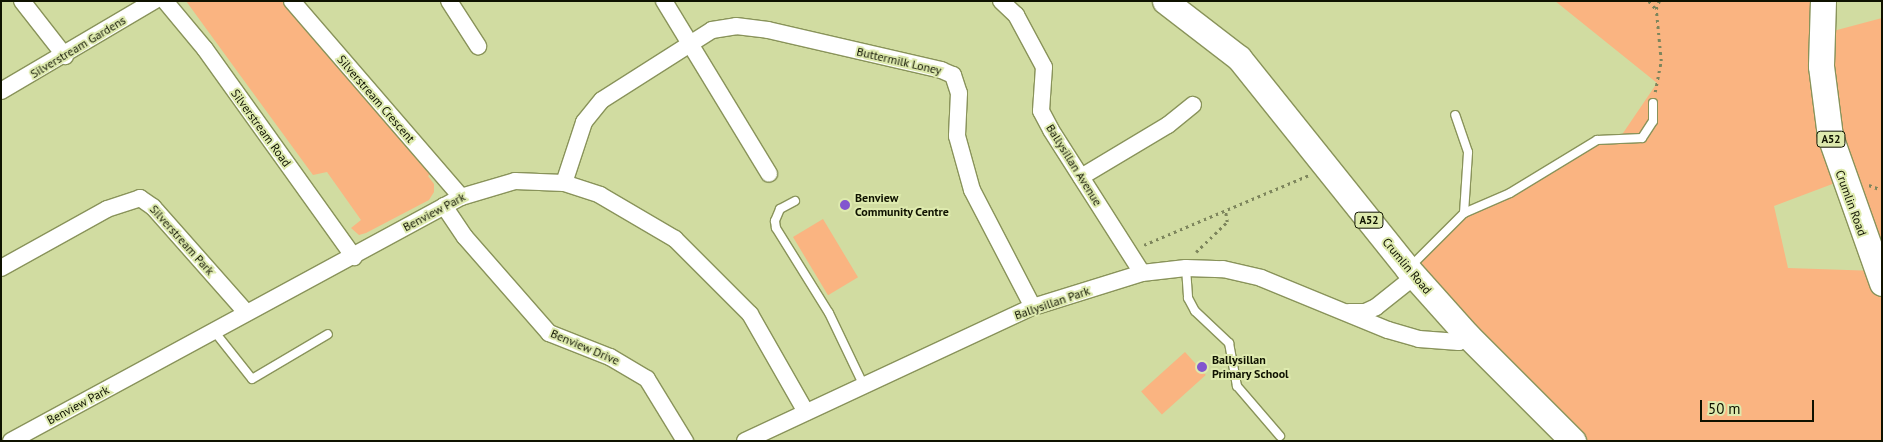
<!DOCTYPE html>
<style>
body{margin:0}
#map{position:relative;width:1883px;height:442px;overflow:hidden;background:#d1dca1;font-family:"PT Sans",sans-serif}
div>[style]{position:absolute}
.green>*{inset:0;background:#fab481;transform-origin:0 0}
.path>*{height:2.5px;margin-top:-1.25px;transform-origin:0;background:repeating-linear-gradient(90deg,#7d855c 0 2.5px,transparent 0 6.5px)}
.roads{filter:drop-shadow(1px 0 #89935a) drop-shadow(-1px 0 #89935a) drop-shadow(0 1px #89935a) drop-shadow(0 -1px #89935a)}
.lane>*{height:8px;margin:-4px;padding:0 4px;transform-origin:4px;border-radius:4px;background:#fff}
.street>*{height:16px;margin:-8px;padding:0 8px;transform-origin:8px;border-radius:8px;background:#fff}
.primary>*{height:25px;margin:-12.5px;padding:0 12.5px;transform-origin:12.5px;border-radius:12.5px;background:#fff}
.dots>*{width:14px;height:14px;translate:-50% -50%;box-sizing:border-box;border:2px solid #deeaae;border-radius:50%}
span{translate:-50% -50%;white-space:nowrap;text-align:center;line-height:1.15;-webkit-text-stroke:4px #deeaae;paint-order:stroke}
.shield-label span{padding:1px 4px;background:#deeaae;border:1px solid;border-radius:4px;-webkit-text-stroke-width:0}
.shield-label{font-size:11px;color:#0f1200;font-weight:700}
.street-label{font-size:12px;color:#0f1200}
.poi-label{font-size:12px;color:#0f1200;font-weight:700}
.left{translate:0 -50%;text-align:left}
.frame{position:absolute;inset:0;border:2px solid #0f1200;pointer-events:none}
.scale{position:absolute;left:1700px;top:400px;width:114px;height:22px;box-sizing:border-box;border:2px solid #0f1200;border-top:0;padding-left:6px;font-size:15px;line-height:18px;white-space:nowrap;color:#0f1200;-webkit-text-stroke:4px #deeaae;paint-order:stroke}
</style>
<div id="map">
<div class="green">
<i style="clip-path:polygon(186px 1px,286px 1px,431px 173px,428px 176px,434px 184px,434px 192px,429px 200px,366px 233px,359px 235px,351px 228px,361px 220px,327px 172px,313px 175px)"></i>
<i style="clip-path:polygon(1555px 1px,1822px 1px,1822px 34px,1882px 18px,1882px 257px,1843px 180px,1774px 206px,1788px 268px,1877px 271px,1882px 281px,1882px 441px,1572px 441px,1408px 269px,1464px 213px,1524px 185px,1597px 140px,1619px 139px,1657px 83px)"></i>
<i style="left:823px;top:219px;width:68px;height:35px;rotate:59deg"></i>
<i style="left:1185px;top:352px;width:31px;height:59px;rotate:48deg"></i>
</div>
<div class="path">
<i style="left:1649px;top:1px;width:11px;rotate:49deg"></i>
<i style="left:1655px;top:92px;width:32px;rotate:-79deg"></i>
<i style="left:1661px;top:61px;width:52px;rotate:-95.5deg"></i>
<i style="left:1656px;top:9px;width:9px;rotate:-69deg"></i>
<i style="left:1869px;top:185px;width:14px;rotate:21deg"></i>
<i style="left:1144px;top:245px;width:179px;rotate:-23deg"></i>
<i style="left:1196px;top:252px;width:43px;rotate:-44.1deg"></i>
<i style="left:1227px;top:222px;width:12px;rotate:-99deg"></i>
</div>
<div class="roads">
<div class="lane">
<i style="left:795px;top:201px;width:17px;rotate:152deg"></i>
<i style="left:780px;top:209px;width:13px;rotate:113deg"></i>
<i style="left:775px;top:221px;width:7px;rotate:82deg"></i>
<i style="left:776px;top:228px;width:100px;rotate:58.1deg"></i>
<i style="left:829px;top:313px;width:79px;rotate:64.4deg"></i>
<i style="left:1464px;top:213px;width:50px;rotate:-23.5deg"></i>
<i style="left:1510px;top:193px;width:102px;rotate:-31.3deg"></i>
<i style="left:1597px;top:140px;width:45px;rotate:-2.5deg"></i>
<i style="left:1642px;top:138px;width:20px;rotate:-57deg"></i>
<i style="left:1653px;top:121px;width:18px;rotate:-90deg"></i>
<i style="left:1411px;top:266px;width:75px;rotate:-45deg"></i>
<i style="left:1464px;top:213px;width:61px;rotate:-86.2deg"></i>
<i style="left:1468px;top:152px;width:39px;rotate:-109deg"></i>
<i style="left:1186px;top:268px;width:30px;rotate:86deg"></i>
<i style="left:1188px;top:298px;width:15px;rotate:62deg"></i>
<i style="left:1195px;top:311px;width:47px;rotate:43.3deg"></i>
<i style="left:1229px;top:343px;width:44px;rotate:79.5deg"></i>
<i style="left:1237px;top:386px;width:66px;rotate:49.3deg"></i>
<i style="left:214px;top:331px;width:61px;rotate:51.6deg"></i>
<i style="left:252px;top:379px;width:88px;rotate:-30.6deg"></i>
</div>
<div class="street">
<i style="left:22px;top:1px;width:70px;rotate:52deg"></i>
<i style="left:165px;top:1px;width:62px;rotate:50.2deg"></i>
<i style="left:205px;top:49px;width:256px;rotate:54.4deg"></i>
<i style="left:292px;top:1px;width:259px;rotate:49.2deg"></i>
<i style="left:449px;top:1px;width:54px;rotate:57.2deg"></i>
<i style="left:664px;top:1px;width:202px;rotate:58.7deg"></i>
<i style="left:1001px;top:1px;width:21px;rotate:43deg"></i>
<i style="left:1016px;top:15px;width:59px;rotate:61.7deg"></i>
<i style="left:1044px;top:67px;width:44px;rotate:93.9deg"></i>
<i style="left:1041px;top:111px;width:21px;rotate:62deg"></i>
<i style="left:1051px;top:130px;width:169px;rotate:57.5deg"></i>
<i style="left:1px;top:91px;width:178px;rotate:-30.5deg"></i>
<i style="left:1081px;top:177px;width:101px;rotate:-30.9deg"></i>
<i style="left:1168px;top:125px;width:32px;rotate:-39deg"></i>
<i style="left:564px;top:183px;width:64px;rotate:-71.8deg"></i>
<i style="left:584px;top:122px;width:28px;rotate:-51deg"></i>
<i style="left:602px;top:100px;width:130px;rotate:-32.5deg"></i>
<i style="left:712px;top:30px;width:24px;rotate:-9deg"></i>
<i style="left:736px;top:26px;width:32px;rotate:7deg"></i>
<i style="left:768px;top:30px;width:178px;rotate:13deg"></i>
<i style="left:941px;top:70px;width:13px;rotate:23deg"></i>
<i style="left:953px;top:75px;width:19px;rotate:72deg"></i>
<i style="left:959px;top:93px;width:43px;rotate:92.7deg"></i>
<i style="left:957px;top:136px;width:56px;rotate:74.5deg"></i>
<i style="left:972px;top:190px;width:132px;rotate:62.5deg"></i>
<i style="left:444px;top:206px;width:37px;rotate:56deg"></i>
<i style="left:465px;top:237px;width:128px;rotate:48.8deg"></i>
<i style="left:549px;top:333px;width:66px;rotate:21.5deg"></i>
<i style="left:610px;top:357px;width:43px;rotate:30.7deg"></i>
<i style="left:647px;top:379px;width:73px;rotate:58.5deg"></i>
<i style="left:1px;top:268px;width:121px;rotate:-29.1deg"></i>
<i style="left:107px;top:209px;width:35px;rotate:-18deg"></i>
<i style="left:140px;top:198px;width:16px;rotate:35deg"></i>
<i style="left:153px;top:207px;width:140px;rotate:48.5deg"></i>
<i style="left:1349px;top:312px;width:16px"></i>
<i style="left:1365px;top:312px;width:12px;rotate:-24deg"></i>
<i style="left:1376px;top:307px;width:50px;rotate:-38.5deg"></i>
<i style="left:11px;top:441px;width:512px;rotate:-28.47deg"></i>
<i style="left:461px;top:197px;width:56px;rotate:-16.5deg"></i>
<i style="left:515px;top:181px;width:49px;rotate:2.3deg"></i>
<i style="left:564px;top:183px;width:38px;rotate:18deg"></i>
<i style="left:600px;top:195px;width:87px;rotate:30.4deg"></i>
<i style="left:675px;top:239px;width:106px;rotate:45deg"></i>
<i style="left:750px;top:314px;width:113px;rotate:60.3deg"></i>
<i style="left:745px;top:441px;width:318px;rotate:-25deg"></i>
<i style="left:1033px;top:307px;width:114px;rotate:-17.3deg"></i>
<i style="left:1142px;top:273px;width:44px;rotate:-6.5deg"></i>
<i style="left:1186px;top:268px;width:37px;rotate:2deg"></i>
<i style="left:1223px;top:269px;width:39px;rotate:13deg"></i>
<i style="left:1261px;top:278px;width:137px;rotate:22.3deg"></i>
<i style="left:1388px;top:330px;width:32px;rotate:16deg"></i>
<i style="left:1419px;top:339px;width:40px;rotate:4.3deg"></i>
<i style="left:1459px;top:342px;width:11px;rotate:-41deg"></i>
</div>
<div class="primary">
<i style="left:1165px;top:1px;width:93px;rotate:37.6deg"></i>
<i style="left:1239px;top:58px;width:270px;rotate:51.3deg"></i>
<i style="left:1408px;top:269px;width:89px;rotate:48.2deg"></i>
<i style="left:1467px;top:335px;width:150px;rotate:45deg"></i>
<i style="left:1823px;top:1px;width:65px;rotate:91.8deg"></i>
<i style="left:1821px;top:66px;width:71px;rotate:82.7deg"></i>
<i style="left:1830px;top:136px;width:156px;rotate:70.5deg"></i>
</div>
</div>
<div class="dots">
<i style="left:845px;top:205px;background:#8256cf"></i>
<i style="left:1202px;top:367px;background:#8256cf"></i>
</div>
<div class="shield-label">
<span style="left:1831px;top:139px">A52</span>
<span style="left:1369px;top:220px">A52</span>
</div>
<div class="street-label">
<span style="left:78px;top:47px;rotate:-31deg">Silverstream Gardens</span>
<span style="left:899px;top:61px;rotate:13deg">Buttermilk Loney</span>
<span style="left:376px;top:99px;rotate:49deg">Silverstream Crescent</span>
<span style="left:261px;top:128px;rotate:54deg">Silverstream Road</span>
<span style="left:1074px;top:165px;rotate:58deg">Ballysillan Avenue</span>
<span style="left:1851px;top:203px;rotate:70deg">Crumlin Road</span>
<span style="left:434px;top:212px;rotate:-28deg">Benview Park</span>
<span style="left:182px;top:240px;rotate:48deg">Silverstream Park</span>
<span style="left:1407px;top:266px;rotate:50deg">Crumlin Road</span>
<span style="left:1052px;top:303px;rotate:-19deg">Ballysillan Park</span>
<span style="left:585px;top:347px;rotate:23deg">Benview Drive</span>
<span style="left:78px;top:405px;rotate:-28deg">Benview Park</span>
</div>
<div class="poi-label">
<span class="left" style="left:855px;top:205px">Benview<br>Community Centre</span>
<span class="left" style="left:1212px;top:367px">Ballysillan<br>Primary School</span>
</div>
<div class="frame"></div>
<div class="scale">50 m</div>
</div>
